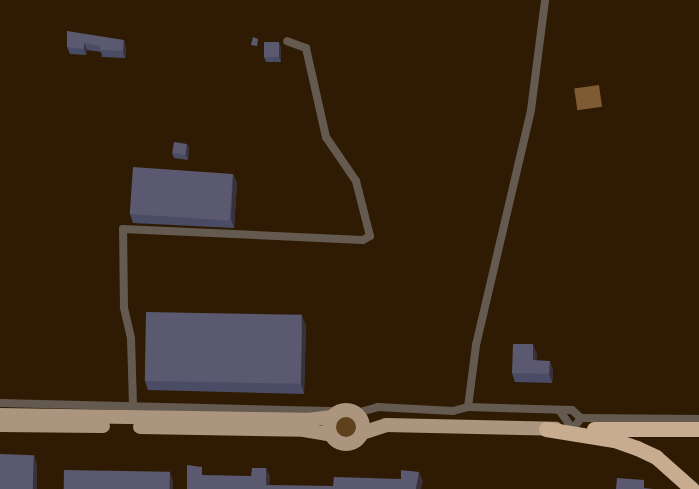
<!DOCTYPE html>
<style>
body{margin:0}
#map{position:relative;width:699px;height:489px;overflow:hidden;background:#2f1b03;font-family:Inter,sans-serif}
div>[style]{position:absolute}
.green>*{inset:0;background:#60411e}
.round{border-radius:50%}
.water>*{inset:0;background:#7f5b34;transform-origin:0 0}
.street>*{height:8px;margin:-4px;padding:0 4px;transform-origin:4px;border-radius:4px;background:#655a50}
.primary>*{height:14px;margin:-7px;padding:0 7px;transform-origin:7px;border-radius:7px;background:#ab957e}
.primary>.ring{margin:-7px;padding:0;box-sizing:content-box;background:none;border:14px solid #ab957e;border-radius:50%}
.highway>*{height:15px;margin:-7.5px;padding:0 7.5px;transform-origin:7.5px;border-radius:7.5px;background:#c7ac90}
.wall>*{inset:0;background:#4a4b65}
.shaded-wall>*{inset:0;background:#39323a}
.building>*{inset:0;background:#5a596f;transform-origin:0 0}
span{translate:-50% -50%;white-space:nowrap;text-align:center;line-height:1.15;-webkit-text-stroke:4.5px #110802;paint-order:stroke}
</style>
<div id="map">
<div class="green">
<i class="round" style="left:331px;top:412px;width:30px;height:30px"></i>
</div>
<div class="water">
<i style="left:599px;top:85px;width:22px;height:25px;rotate:82deg"></i>
</div>
<div class="street">
<i style="left:0;top:403px;width:339px;rotate:1.4deg"></i>
<i style="left:133px;top:405px;width:67px;rotate:-91.7deg"></i>
<i style="left:131px;top:338px;width:32px;rotate:-103deg"></i>
<i style="left:124px;top:307px;width:78px;rotate:-90.7deg"></i>
<i style="left:123px;top:229px;width:240px;rotate:2.6deg"></i>
<i style="left:363px;top:240px;width:8px;rotate:-30deg"></i>
<i style="left:370px;top:236px;width:57px;rotate:-104.3deg"></i>
<i style="left:356px;top:181px;width:53px;rotate:-124.3deg"></i>
<i style="left:326px;top:137px;width:91px;rotate:-102.7deg"></i>
<i style="left:306px;top:48px;width:20px;rotate:-160deg"></i>
<i style="left:468px;top:407px;width:63px;rotate:-82.6deg"></i>
<i style="left:476px;top:345px;width:241px;rotate:-76.8deg"></i>
<i style="left:531px;top:110px;width:111px;rotate:-82.7deg"></i>
<i style="left:559px;top:410px;width:24px;rotate:54deg"></i>
<i style="left:573px;top:429px;width:14px;rotate:-54deg"></i>
<i style="left:356px;top:413px;width:23px;rotate:-15deg"></i>
<i style="left:378px;top:407px;width:75px;rotate:3.1deg"></i>
<i style="left:453px;top:411px;width:16px;rotate:-15deg"></i>
<i style="left:468px;top:407px;width:104px;rotate:1.7deg"></i>
<i style="left:572px;top:410px;width:12px;rotate:42deg"></i>
<i style="left:581px;top:418px;width:118px;rotate:0.5deg"></i>
</div>
<div class="primary">
<i class="ring" style="left:329px;top:410px;width:20px;height:20px"></i>
<i style="left:0;top:415px;width:307px;rotate:0.9deg"></i>
<i style="left:307px;top:420px;width:25px;rotate:-7deg"></i>
<i style="left:0;top:425px;width:103px;rotate:0.6deg"></i>
<i style="left:140px;top:427px;width:164px;rotate:1deg"></i>
<i style="left:304px;top:430px;width:27px;rotate:10deg"></i>
<i style="left:362px;top:433px;width:25px;rotate:-18deg"></i>
<i style="left:386px;top:425px;width:170px;rotate:1.3deg"></i>
</div>
<div class="highway">
<i style="left:546px;top:429px;width:69px;rotate:9.2deg"></i>
<i style="left:614px;top:440px;width:24px;rotate:19deg"></i>
<i style="left:637px;top:448px;width:21px;rotate:25deg"></i>
<i style="left:656px;top:457px;width:48px;rotate:41.6deg"></i>
<i style="left:594px;top:429px;width:105px"></i>
</div>
<div class="wall">
<i style="clip-path:polygon(67px 31px,126px 47px,125px 58px,102px 57px,101px 52px,87px 50px,86px 55px,70px 54px,67px 47px)"></i>
<i style="clip-path:polygon(281px 47px,281px 62px,266px 62px,264px 57px)"></i>
<i style="clip-path:polygon(187px 144px,189px 148px,188px 160px,174px 158px,172px 153px)"></i>
<i style="clip-path:polygon(233px 174px,237px 183px,234px 228px,133px 223px,130px 214px)"></i>
<i style="clip-path:polygon(306px 325px,304px 394px,148px 390px,145px 381px)"></i>
<i style="clip-path:polygon(537px 354px,536px 360px,553px 370px,552px 383px,515px 382px,512px 373px)"></i>
</div>
<div class="shaded-wall">
<i style="clip-path:polygon(124px 40px,126px 47px,125px 58px,123px 51px)"></i>
<i style="clip-path:polygon(279px 42px,281px 47px,281px 62px,279px 57px)"></i>
<i style="clip-path:polygon(84px 43px,87px 50px,86px 55px,84px 49px)"></i>
<i style="clip-path:polygon(187px 144px,189px 148px,188px 160px,186px 155px)"></i>
<i style="clip-path:polygon(233px 174px,237px 183px,234px 228px,231px 219px)"></i>
<i style="clip-path:polygon(302px 316px,306px 325px,304px 394px,301px 384px)"></i>
<i style="clip-path:polygon(533px 344px,537px 354px,536px 369px,533px 360px)"></i>
<i style="clip-path:polygon(550px 361px,553px 370px,552px 383px,549px 374px)"></i>
<i style="clip-path:polygon(34px 455px,37px 464px,37px 489px,33px 489px)"></i>
<i style="clip-path:polygon(266px 468px,270px 477px,269px 489px,266px 485px)"></i>
<i style="clip-path:polygon(170px 472px,173px 481px,173px 489px,170px 489px)"></i>
<i style="clip-path:polygon(419px 472px,423px 481px,421px 489px,416px 489px)"></i>
</div>
<div class="building">
<i style="clip-path:polygon(67px 31px,124px 40px,123px 51px,100px 50px,100px 46px,84px 43px,84px 49px,67px 47px)"></i>
<i style="clip-path:polygon(253px 37px,258px 39px,257px 46px,251px 45px)"></i>
<i style="left:264px;top:42px;width:15px;height:15px"></i>
<i style="left:174px;top:142px;width:13px;height:11px;rotate:9deg"></i>
<i style="left:133px;top:167px;width:100px;height:47px;rotate:4deg"></i>
<i style="left:146px;top:312px;width:156px;height:69px;rotate:1deg"></i>
<i style="clip-path:polygon(513px 344px,533px 344px,533px 360px,550px 361px,549px 374px,512px 373px)"></i>
<i style="left:0;top:454px;width:34px;height:35px;rotate:2deg"></i>
<i style="clip-path:polygon(187px 465px,202px 467px,202px 475px,251px 476px,252px 468px,266px 468px,266px 485px,333px 486px,334px 477px,401px 479px,401px 470px,419px 472px,416px 489px,434px 489px,187px 489px)"></i>
<i style="left:64px;top:470px;width:106px;height:19px;rotate:1deg"></i>
<i style="clip-path:polygon(617px 478px,644px 480px,644px 488px,654px 489px,616px 489px)"></i>
</div>
</div>
